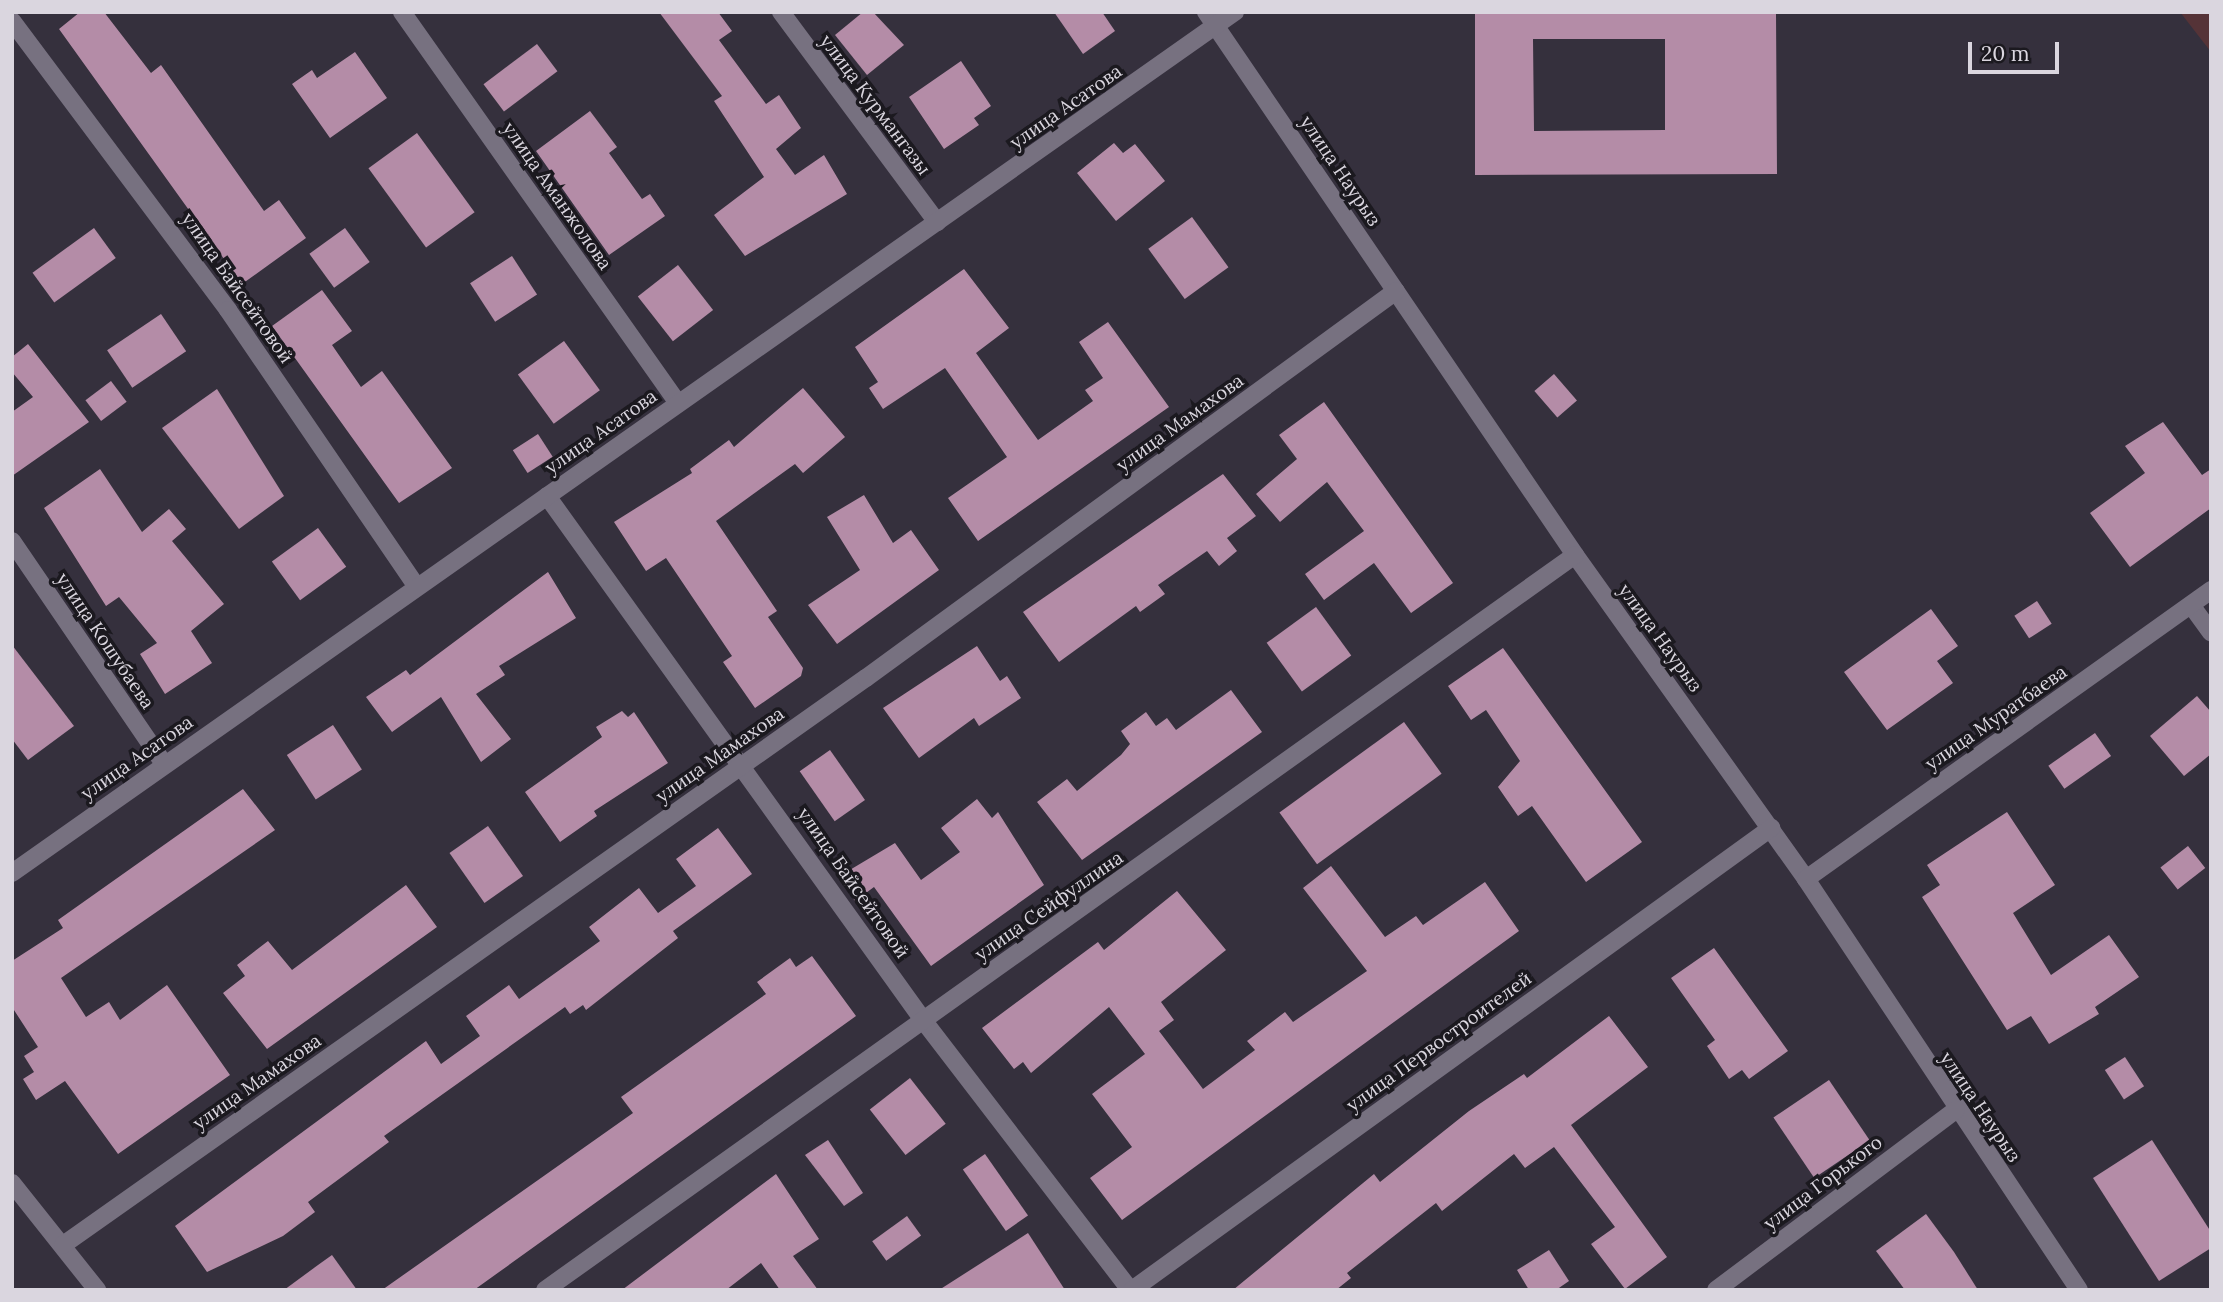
<!DOCTYPE html>
<meta charset="utf-8">
<style>
body{margin:0}
#map{position:relative;width:2223px;height:1302px;overflow:hidden;background:#35303d;font-family:Lora,serif}
div>[style]{position:absolute}
.green>*{inset:0;background:#553337}
.building>*{inset:0;background:#b48ca7;transform-origin:0 0}
.minor>*{height:18px;margin:-9px;padding:0 9px;transform-origin:9px;border-radius:9px;background:#777180}
span{translate:-50% -50%;white-space:nowrap;text-align:center;line-height:1.15;-webkit-text-stroke:7px #1b191f;paint-order:stroke}
.street-label{font-size:19px;color:#dad6df}
.frame{position:absolute;inset:0;border:14px solid #dad6df;pointer-events:none}
.scale{position:absolute;left:1968px;top:42px;width:91px;height:32px;box-sizing:border-box;border:4px solid #dad6df;border-top:0;padding-left:9px;font-size:21px;line-height:24px;white-space:nowrap;color:#dad6df;-webkit-text-stroke:5px #1b191f;paint-order:stroke}
</style>
<div id="map">
<div class="green">
<i style="clip-path:polygon(2180px 12px,2211px 12px,2211px 52px)"></i>
</div>
<div class="building">
<i style="clip-path:polygon(80px 12px,104px 12px,151px 73px,161px 65px,264px 211px,279px 200px,306px 238px,242px 284px,59px 29px)"></i>
<i style="clip-path:polygon(659px 12px,718px 12px,732px 31px,719px 40px,766px 104px,779px 95px,801px 128px,776px 149px,795px 175px,824px 155px,847px 194px,745px 256px,714px 215px,764px 177px,714px 101px,722px 96px)"></i>
<i style="clip-path:polygon(863px 12px,873px 12px,904px 45px,867px 75px,835px 35px)"></i>
<i style="clip-path:polygon(1054px 12px,1102px 12px,1115px 31px,1083px 54px)"></i>
<i style="clip-path:polygon(evenodd,1475px 12px,1776px 12px,1777px 174px,1475px 175px,1475px 12px,1533px 39px,1665px 39px,1665px 130px,1534px 131px,1533px 39px)"></i>
<i style="left:537px;top:44px;width:34px;height:67px;rotate:53deg"></i>
<i style="clip-path:polygon(355px 52px,387px 98px,330px 138px,292px 84px,312px 70px,317px 78px)"></i>
<i style="clip-path:polygon(961px 61px,991px 106px,974px 118px,979px 125px,944px 149px,909px 97px)"></i>
<i style="clip-path:polygon(590px 111px,617px 147px,609px 153px,642px 199px,650px 194px,665px 216px,609px 255px,536px 151px)"></i>
<i style="left:417px;top:133px;width:98px;height:60px;rotate:54deg"></i>
<i style="clip-path:polygon(1114px 143px,1123px 153px,1135px 144px,1165px 181px,1116px 221px,1077px 173px)"></i>
<i style="left:1192px;top:217px;width:62px;height:54px;rotate:54deg"></i>
<i style="left:94px;top:228px;width:37px;height:76px;rotate:54deg"></i>
<i style="left:345px;top:228px;width:42px;height:44px;rotate:54deg"></i>
<i style="left:512px;top:256px;width:46px;height:50px;rotate:57deg"></i>
<i style="left:678px;top:265px;width:57px;height:51px;rotate:52deg"></i>
<i style="clip-path:polygon(964px 269px,1009px 328px,976px 353px,1038px 440px,1093px 401px,1085px 390px,1103px 378px,1079px 342px,1108px 322px,1169px 407px,978px 541px,948px 498px,1007px 457px,945px 368px,883px 409px,869px 388px,878px 382px,855px 347px)"></i>
<i style="clip-path:polygon(322px 290px,352px 331px,332px 345px,361px 387px,382px 371px,452px 468px,399px 503px,272px 326px)"></i>
<i style="left:161px;top:314px;width:45px;height:65px;rotate:56deg"></i>
<i style="left:564px;top:341px;width:61px;height:57px;rotate:54deg"></i>
<i style="clip-path:polygon(28px 344px,89px 422px,12px 476px,12px 412px,33px 397px,12px 372px,12px 357px)"></i>
<i style="left:1554px;top:374px;width:35px;height:26px;rotate:49deg"></i>
<i style="left:111px;top:381px;width:26px;height:32px;rotate:53deg"></i>
<i style="clip-path:polygon(803px 388px,845px 437px,803px 473px,795px 464px,716px 521px,777px 611px,768px 617px,803px 668px,801px 676px,755px 708px,723px 662px,732px 656px,666px 558px,646px 571px,614px 522px,692px 473px,690px 469px,729px 440px,734px 447px)"></i>
<i style="clip-path:polygon(217px 389px,284px 496px,239px 529px,162px 428px)"></i>
<i style="clip-path:polygon(1324px 402px,1453px 583px,1411px 613px,1374px 563px,1324px 600px,1305px 574px,1364px 531px,1327px 482px,1280px 522px,1256px 494px,1297px 459px,1279px 435px)"></i>
<i style="clip-path:polygon(2163px 422px,2202px 475px,2211px 469px,2211px 508px,2130px 567px,2090px 513px,2145px 473px,2125px 446px)"></i>
<i style="left:538px;top:434px;width:27px;height:30px;rotate:57deg"></i>
<i style="clip-path:polygon(100px 469px,142px 532px,169px 509px,186px 529px,172px 541px,224px 604px,191px 631px,212px 663px,165px 694px,140px 654px,157px 643px,119px 597px,106px 606px,44px 508px)"></i>
<i style="clip-path:polygon(1223px 474px,1256px 516px,1227px 538px,1237px 551px,1219px 566px,1207px 551px,1158px 585px,1165px 594px,1140px 612px,1136px 606px,1059px 662px,1023px 612px)"></i>
<i style="clip-path:polygon(864px 495px,893px 543px,911px 530px,939px 570px,837px 644px,808px 605px,860px 570px,827px 517px)"></i>
<i style="left:318px;top:528px;width:48px;height:57px;rotate:54deg"></i>
<i style="clip-path:polygon(548px 572px,576px 618px,499px 666px,505px 675px,476px 694px,511px 739px,481px 762px,441px 697px,392px 732px,366px 697px,406px 670px,410px 675px)"></i>
<i style="left:2037px;top:601px;width:27px;height:27px;rotate:57deg"></i>
<i style="left:1316px;top:607px;width:60px;height:61px;rotate:54deg"></i>
<i style="clip-path:polygon(1931px 609px,1958px 646px,1937px 661px,1953px 683px,1887px 730px,1844px 672px)"></i>
<i style="clip-path:polygon(12px 645px,74px 726px,28px 760px,12px 739px)"></i>
<i style="clip-path:polygon(977px 646px,1000px 681px,1007px 676px,1021px 698px,979px 726px,974px 718px,919px 758px,883px 708px)"></i>
<i style="clip-path:polygon(1503px 648px,1642px 842px,1586px 882px,1532px 806px,1518px 816px,1498px 787px,1520px 761px,1486px 710px,1471px 720px,1448px 686px)"></i>
<i style="clip-path:polygon(1231px 690px,1262px 732px,1082px 860px,1037px 802px,1067px 779px,1077px 791px,1121px 755px,1130px 744px,1121px 731px,1146px 712px,1156px 726px,1167px 718px,1176px 730px)"></i>
<i style="clip-path:polygon(2197px 696px,2211px 712px,2211px 754px,2184px 776px,2150px 736px)"></i>
<i style="clip-path:polygon(622px 711px,628px 717px,634px 712px,668px 763px,594px 811px,597px 816px,560px 842px,525px 792px,602px 737px,596px 727px)"></i>
<i style="left:1404px;top:722px;width:64px;height:154px;rotate:54deg"></i>
<i style="left:333px;top:725px;width:53px;height:55px;rotate:57deg"></i>
<i style="left:2095px;top:733px;width:28px;height:57px;rotate:55deg"></i>
<i style="left:830px;top:750px;width:61px;height:37px;rotate:55deg"></i>
<i style="clip-path:polygon(243px 789px,275px 830px,61px 978px,86px 1017px,109px 1002px,120px 1020px,167px 985px,230px 1075px,118px 1154px,65px 1081px,36px 1100px,23px 1079px,34px 1072px,24px 1056px,38px 1047px,12px 1007px,12px 961px,63px 928px,58px 920px)"></i>
<i style="clip-path:polygon(977px 799px,992px 818px,998px 812px,1044px 885px,931px 966px,874px 887px,855px 901px,838px 877px,895px 843px,921px 880px,960px 852px,941px 828px)"></i>
<i style="clip-path:polygon(2007px 812px,2055px 885px,2013px 913px,2051px 975px,2109px 935px,2139px 977px,2095px 1007px,2099px 1014px,2049px 1044px,2031px 1016px,2007px 1030px,1922px 897px,1940px 885px,1927px 865px)"></i>
<i style="left:488px;top:826px;width:61px;height:47px;rotate:55deg"></i>
<i style="clip-path:polygon(718px 828px,752px 874px,673px 931px,678px 938px,586px 1010px,583px 1005px,570px 1014px,565px 1007px,384px 1136px,389px 1142px,308px 1202px,315px 1212px,283px 1236px,207px 1272px,175px 1226px,426px 1041px,441px 1064px,480px 1036px,466px 1016px,509px 985px,519px 999px,600px 941px,589px 927px,639px 888px,658px 913px,696px 886px,676px 859px)"></i>
<i style="left:2188px;top:846px;width:28px;height:35px;rotate:52deg"></i>
<i style="clip-path:polygon(1331px 866px,1385px 937px,1416px 916px,1423px 925px,1485px 882px,1519px 931px,1122px 1220px,1090px 1178px,1132px 1147px,1092px 1094px,1145px 1054px,1109px 1007px,1031px 1073px,1023px 1062px,1014px 1069px,982px 1028px,1098px 942px,1104px 950px,1177px 891px,1226px 950px,1161px 1002px,1174px 1020px,1159px 1031px,1203px 1089px,1255px 1050px,1247px 1041px,1285px 1012px,1293px 1022px,1367px 971px,1303px 888px)"></i>
<i style="clip-path:polygon(406px 885px,437px 927px,267px 1049px,223px 993px,245px 976px,237px 965px,268px 941px,292px 970px)"></i>
<i style="clip-path:polygon(1714px 948px,1788px 1051px,1749px 1079px,1742px 1070px,1729px 1079px,1707px 1046px,1715px 1040px,1671px 978px)"></i>
<i style="clip-path:polygon(812px 956px,856px 1016px,474px 1290px,382px 1290px,633px 1113px,621px 1097px,766px 994px,757px 982px,790px 958px,796px 967px)"></i>
<i style="clip-path:polygon(1609px 1016px,1648px 1067px,1571px 1125px,1667px 1257px,1625px 1289px,1591px 1244px,1615px 1227px,1554px 1147px,1525px 1168px,1514px 1154px,1442px 1211px,1436px 1203px,1347px 1273px,1351px 1278px,1336px 1290px,1233px 1290px,1374px 1174px,1380px 1182px,1469px 1111px,1524px 1074px,1527px 1078px)"></i>
<i style="left:2125px;top:1057px;width:35px;height:24px;rotate:57deg"></i>
<i style="left:910px;top:1078px;width:58px;height:51px;rotate:52deg"></i>
<i style="left:1829px;top:1080px;width:73px;height:67px;rotate:56deg"></i>
<i style="clip-path:polygon(828px 1140px,863px 1193px,844px 1206px,805px 1155px)"></i>
<i style="clip-path:polygon(2152px 1140px,2211px 1232px,2211px 1248px,2159px 1281px,2093px 1178px)"></i>
<i style="left:985px;top:1154px;width:75px;height:27px;rotate:55deg"></i>
<i style="clip-path:polygon(776px 1174px,819px 1239px,793px 1256px,818px 1290px,780px 1290px,761px 1263px,726px 1290px,622px 1290px)"></i>
<i style="clip-path:polygon(1926px 1214px,1954px 1252px,1978px 1290px,1905px 1290px,1876px 1251px)"></i>
<i style="left:907px;top:1216px;width:24px;height:43px;rotate:54deg"></i>
<i style="clip-path:polygon(1028px 1233px,1065px 1290px,939px 1290px)"></i>
<i style="clip-path:polygon(1549px 1250px,1569px 1281px,1556px 1290px,1529px 1290px,1517px 1270px)"></i>
<i style="clip-path:polygon(332px 1255px,357px 1290px,284px 1290px,318px 1265px)"></i>
</div>
<div class="minor">
<i style="left:402px;top:12px;width:479px;rotate:54.8deg"></i>
<i style="left:781px;top:12px;width:262px;rotate:53.4deg"></i>
<i style="left:1206px;top:12px;width:657px;rotate:55.8deg"></i>
<i style="left:1575px;top:555px;width:398px;rotate:54.5deg"></i>
<i style="left:1806px;top:879px;width:493px;rotate:56.4deg"></i>
<i style="left:12px;top:21px;width:361px;rotate:53.2deg"></i>
<i style="left:228px;top:310px;width:335px;rotate:55.7deg"></i>
<i style="left:547px;top:496px;width:645px;rotate:54.34deg"></i>
<i style="left:923px;top:1020px;width:340px;rotate:52.5deg"></i>
<i style="left:12px;top:541px;width:270px;rotate:55.7deg"></i>
<i style="left:2191px;top:605px;width:34px;rotate:54deg"></i>
<i style="left:12px;top:873px;width:1496px;rotate:-35.15deg"></i>
<i style="left:1806px;top:879px;width:498px;rotate:-35.5deg"></i>
<i style="left:12px;top:1183px;width:137px;rotate:51.5deg"></i>
<i style="left:63px;top:1245px;width:983px;rotate:-35.23deg"></i>
<i style="left:866px;top:678px;width:656px;rotate:-36.14deg"></i>
<i style="left:545px;top:1290px;width:1265px;rotate:-35.51deg"></i>
<i style="left:1132px;top:1290px;width:789px;rotate:-35.87deg"></i>
<i style="left:1716px;top:1290px;width:300px;rotate:-36.9deg"></i>
</div>
<div class="street-label">
<span style="left:875px;top:105px;rotate:53deg">улица Курмангазы</span>
<span style="left:1066px;top:107px;rotate:-35deg">улица Асатова</span>
<span style="left:1340px;top:171px;rotate:56deg">улица Наурыз</span>
<span style="left:557px;top:196px;rotate:55deg">улица Аманжолова</span>
<span style="left:237px;top:288px;rotate:55deg">улица Байсейтовой</span>
<span style="left:1180px;top:423px;rotate:-36deg">улица Мамахова</span>
<span style="left:601px;top:432px;rotate:-35deg">улица Асатова</span>
<span style="left:1660px;top:638px;rotate:54deg">улица Наурыз</span>
<span style="left:105px;top:641px;rotate:56deg">улица Кошубаева</span>
<span style="left:1996px;top:718px;rotate:-35deg">улица Муратбаева</span>
<span style="left:720px;top:755px;rotate:-35deg">улица Мамахова</span>
<span style="left:137px;top:758px;rotate:-35deg">улица Асатова</span>
<span style="left:853px;top:883px;rotate:55deg">улица Байсейтовой</span>
<span style="left:1049px;top:906px;rotate:-35deg">улица Сейфуллина</span>
<span style="left:1439px;top:1042px;rotate:-36deg">улица Первостроителей</span>
<span style="left:257px;top:1082px;rotate:-35deg">улица Мамахова</span>
<span style="left:1980px;top:1107px;rotate:56deg">улица Наурыз</span>
<span style="left:1823px;top:1183px;rotate:-37deg">улица Горького</span>
</div>
<div class="frame"></div>
<div class="scale">20 m</div>
</div>
